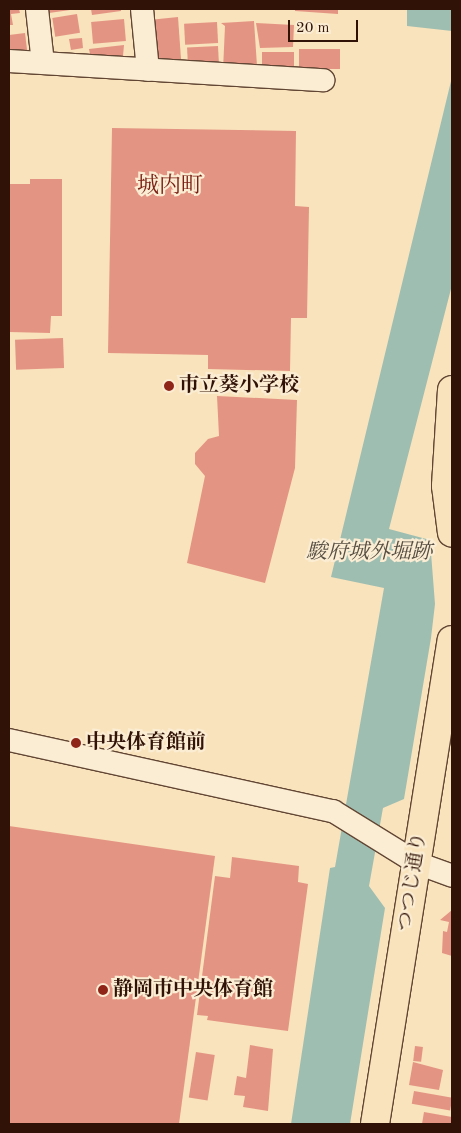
<!DOCTYPE html>
<meta charset="utf-8">
<style>
body{margin:0}
#map{position:relative;width:461px;height:1133px;overflow:hidden;background:#f9e3bc;font-family:"Old Standard TT","Noto Serif JP",serif}
div>[style]{position:absolute}
.water>*{inset:0;background:#9ebeb2}
.building>*{inset:0;background:#e49483;transform-origin:0 0}
.roads{filter:drop-shadow(1px 0 #624634) drop-shadow(-1px 0 #624634) drop-shadow(0 1px #624634) drop-shadow(0 -1px #624634)}
.minor>*{height:22px;margin:-11px;padding:0 11px;transform-origin:11px;border-radius:11px;background:#fbedd3}
.major>*{height:28px;margin:-14px;padding:0 14px;transform-origin:14px;border-radius:14px;background:#f9e3bc}
.dots>*{width:14px;height:14px;translate:-50% -50%;box-sizing:border-box;border:2px solid #fbedd3;border-radius:50%}
span{translate:-50% -50%;white-space:nowrap;text-align:center;line-height:1.15;-webkit-text-stroke:4.5px #fbedd3;paint-order:stroke}
.poi-label{font-size:20px;color:#301206;font-weight:700}
.left{translate:0 -50%;text-align:left}
.street-label{font-size:20px;color:#301206}
.water-label{font-size:21px;color:#564e42;font-style:italic}
.quarter-label{font-size:22px;color:#7a1f14}
.frame{position:absolute;inset:0;border:10px solid #301206;pointer-events:none}
.scale{position:absolute;left:288px;top:20px;width:70px;height:22px;box-sizing:border-box;border:2px solid #301206;border-top:0;padding-left:6px;font-size:15px;line-height:18px;white-space:nowrap;color:#301206;-webkit-text-stroke:4px #fbedd3;paint-order:stroke}
</style>
<div id="map">
<div class="water">
<i style="clip-path:polygon(407px 9px,452px 9px,452px 31px,407px 26px)"></i>
<i style="clip-path:polygon(452px 77px,452px 285px,389px 529px,430px 540px,435px 604px,431px 638px,404px 799px,383px 808px,369px 886px,385px 908px,350px 1124px,291px 1124px,330px 868px,335px 867px,384px 588px,331px 577px)"></i>
</div>
<div class="building">
<i style="clip-path:polygon(9px 9px,19px 9px,20px 13px,11px 14px,13px 25px,9px 25px)"></i>
<i style="clip-path:polygon(49px 9px,70px 9px,70px 10px,49px 13px)"></i>
<i style="clip-path:polygon(91px 9px,121px 9px,121px 11px,92px 15px)"></i>
<i style="clip-path:polygon(295px 9px,338px 9px,338px 14px,295px 11px)"></i>
<i style="left:77px;top:14px;width:19px;height:25px;rotate:81deg"></i>
<i style="clip-path:polygon(178px 17px,181px 59px,149px 63px,149px 20px)"></i>
<i style="left:124px;top:19px;width:22px;height:33px;rotate:85deg"></i>
<i style="clip-path:polygon(254px 21px,257px 66px,223px 70px,225px 26px,221px 23px)"></i>
<i style="left:217px;top:22px;width:21px;height:33px;rotate:87deg"></i>
<i style="clip-path:polygon(256px 23px,294px 25px,293px 47px,260px 48px)"></i>
<i style="clip-path:polygon(25px 33px,28px 58px,9px 60px,9px 35px)"></i>
<i style="clip-path:polygon(82px 38px,83px 48px,71px 50px,69px 39px)"></i>
<i style="clip-path:polygon(124px 45px,123px 56px,91px 59px,89px 49px)"></i>
<i style="left:218px;top:46px;width:17px;height:31px;rotate:87deg"></i>
<i style="left:340px;top:49px;width:20px;height:41px;rotate:90deg"></i>
<i style="left:262px;top:52px;width:32px;height:19px"></i>
<i style="clip-path:polygon(112px 128px,296px 131px,295px 206px,309px 207px,307px 318px,291px 318px,290px 371px,208px 369px,208px 355px,108px 353px)"></i>
<i style="clip-path:polygon(30px 179px,62px 179px,62px 316px,51px 316px,50px 333px,9px 332px,9px 184px,30px 184px)"></i>
<i style="left:63px;top:338px;width:30px;height:48px;rotate:88deg"></i>
<i style="clip-path:polygon(217px 396px,297px 400px,295px 468px,265px 583px,187px 563px,205px 476px,195px 464px,195px 453px,208px 439px,219px 436px)"></i>
<i style="clip-path:polygon(9px 826px,215px 856px,179px 1124px,9px 1124px)"></i>
<i style="clip-path:polygon(232px 857px,299px 866px,298px 882px,308px 884px,288px 1031px,207px 1020px,208px 1016px,197px 1015px,215px 876px,230px 878px)"></i>
<i style="clip-path:polygon(452px 910px,452px 956px,442px 953px,443px 931px,447px 932px,449px 922px,440px 920px)"></i>
<i style="clip-path:polygon(250px 1045px,273px 1049px,268px 1111px,243px 1107px,245px 1096px,234px 1095px,237px 1076px,246px 1078px)"></i>
<i style="left:415px;top:1046px;width:8px;height:15px;rotate:7deg"></i>
<i style="left:196px;top:1052px;width:19px;height:46px;rotate:9deg"></i>
<i style="clip-path:polygon(413px 1062px,443px 1070px,439px 1090px,409px 1085px)"></i>
<i style="left:414px;top:1091px;width:39px;height:13px;rotate:10deg"></i>
<i style="clip-path:polygon(424px 1112px,452px 1117px,452px 1124px,422px 1124px)"></i>
</div>
<div class="roads">
<div class="minor">
<i style="left:37px;top:9px;width:54px;rotate:83.7deg"></i>
<i style="left:142px;top:9px;width:61px;rotate:84.4deg"></i>
<i style="left:9px;top:61px;width:315px;rotate:3.5deg"></i>
<i style="left:9px;top:740px;width:332px;rotate:12.4deg"></i>
<i style="left:333px;top:811px;width:99px;rotate:31.8deg"></i>
<i style="left:417px;top:863px;width:37px;rotate:20deg"></i>
</div>
<div class="major">
<i style="left:452px;top:390px;width:96px;rotate:93.6deg"></i>
<i style="left:446px;top:486px;width:47px;rotate:82.7deg"></i>
<i style="left:375px;top:1124px;width:490px;rotate:-81deg"></i>
</div>
</div>
<div class="dots">
<i style="left:169px;top:386px;background:#8f2418"></i>
<i style="left:76px;top:743px;background:#8f2418"></i>
<i style="left:103px;top:990px;background:#8f2418"></i>
</div>
<div class="poi-label">
<span class="left" style="left:179px;top:386px">市立葵小学校</span>
<span class="left" style="left:86px;top:743px">中央体育館前</span>
<span class="left" style="left:113px;top:990px">静岡市中央体育館</span>
</div>
<div class="street-label">
<span style="left:413px;top:882px;rotate:-81deg">つつじ通り</span>
</div>
<div class="water-label">
<span style="left:369px;top:553px">駿府城外堀跡</span>
</div>
<div class="quarter-label">
<span style="left:170px;top:187px">城内町</span>
</div>
<div class="frame"></div>
<div class="scale">20 m</div>
</div>
